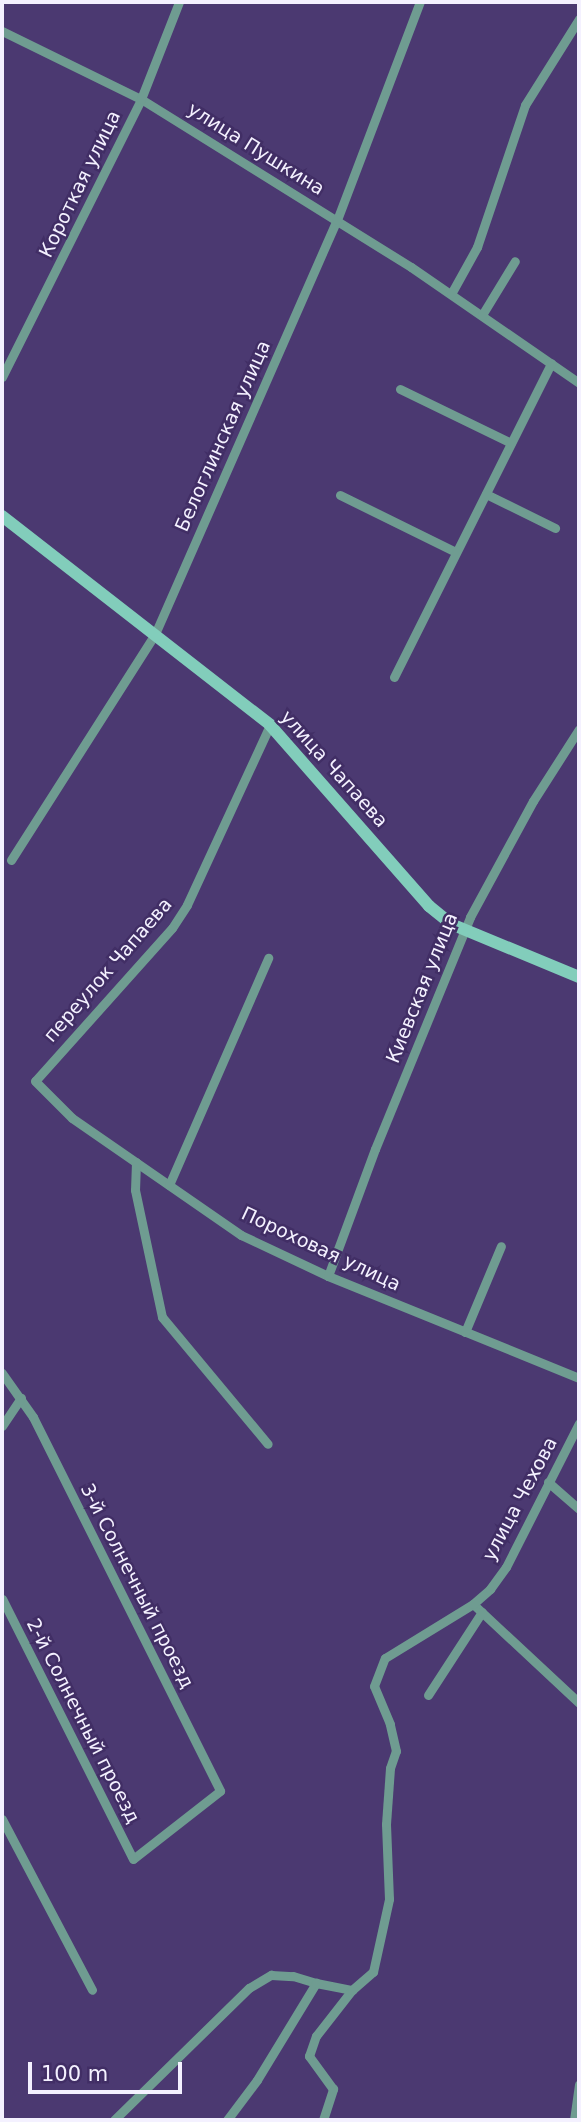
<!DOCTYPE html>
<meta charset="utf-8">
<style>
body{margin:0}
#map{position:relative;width:581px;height:2122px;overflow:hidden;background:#4b3971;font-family:"DejaVu Sans",sans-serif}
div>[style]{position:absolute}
.street>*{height:9px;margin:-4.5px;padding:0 4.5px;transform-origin:4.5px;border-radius:4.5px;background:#6f9c91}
.secondary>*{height:12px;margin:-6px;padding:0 6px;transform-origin:6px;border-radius:6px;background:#82cdbb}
span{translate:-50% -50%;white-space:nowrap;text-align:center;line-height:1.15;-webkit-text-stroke:5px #412e65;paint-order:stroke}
.street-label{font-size:19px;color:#f4f1ff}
.frame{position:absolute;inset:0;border:4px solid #f4f1ff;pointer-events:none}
.scale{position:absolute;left:28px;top:2062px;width:154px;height:32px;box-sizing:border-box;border:4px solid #f4f1ff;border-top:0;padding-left:9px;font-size:21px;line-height:24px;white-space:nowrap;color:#f4f1ff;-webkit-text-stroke:5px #412e65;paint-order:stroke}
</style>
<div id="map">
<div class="street">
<i style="left:2px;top:31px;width:155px;rotate:26.1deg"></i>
<i style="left:141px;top:99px;width:318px;rotate:31.9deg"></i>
<i style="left:411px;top:267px;width:204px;rotate:34.6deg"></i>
<i style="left:451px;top:294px;width:54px;rotate:-61deg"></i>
<i style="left:477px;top:247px;width:150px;rotate:-71.3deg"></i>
<i style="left:525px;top:105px;width:102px;rotate:-57.9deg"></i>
<i style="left:482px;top:315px;width:63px;rotate:-58.6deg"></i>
<i style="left:2px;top:377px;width:311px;rotate:-63.4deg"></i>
<i style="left:141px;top:99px;width:104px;rotate:-68.6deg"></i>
<i style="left:400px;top:389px;width:123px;rotate:25.9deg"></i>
<i style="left:486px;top:494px;width:77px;rotate:26.2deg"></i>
<i style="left:340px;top:495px;width:129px;rotate:26.2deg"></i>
<i style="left:394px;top:677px;width:351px;rotate:-63.4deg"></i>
<i style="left:270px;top:725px;width:198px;rotate:114.8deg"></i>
<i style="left:187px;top:905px;width:27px;rotate:123deg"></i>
<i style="left:172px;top:928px;width:205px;rotate:131.8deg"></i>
<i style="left:35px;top:1081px;width:52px;rotate:45deg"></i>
<i style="left:72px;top:1118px;width:206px;rotate:34.7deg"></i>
<i style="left:241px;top:1235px;width:96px;rotate:25.2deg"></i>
<i style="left:328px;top:1276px;width:271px;rotate:22.1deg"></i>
<i style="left:11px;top:860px;width:268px;rotate:-57.5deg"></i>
<i style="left:155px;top:634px;width:452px;rotate:-66.3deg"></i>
<i style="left:337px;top:220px;width:233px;rotate:-69.2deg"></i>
<i style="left:136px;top:1162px;width:28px;rotate:92deg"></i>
<i style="left:135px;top:1190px;width:130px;rotate:78deg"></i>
<i style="left:162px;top:1317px;width:165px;rotate:50.2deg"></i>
<i style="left:169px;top:1185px;width:248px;rotate:-66.4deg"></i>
<i style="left:328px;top:1276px;width:135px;rotate:-69.7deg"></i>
<i style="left:375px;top:1149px;width:251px;rotate:-67.7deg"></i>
<i style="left:470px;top:917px;width:132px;rotate:-61.5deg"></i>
<i style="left:533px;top:801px;width:85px;rotate:-57.4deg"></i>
<i style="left:465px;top:1332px;width:93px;rotate:-67.3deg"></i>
<i style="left:2px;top:1373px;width:54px;rotate:54.8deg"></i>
<i style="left:33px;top:1417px;width:418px;rotate:63.4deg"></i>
<i style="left:220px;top:1791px;width:110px;rotate:142deg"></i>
<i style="left:133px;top:1859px;width:291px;rotate:-116.7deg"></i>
<i style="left:2px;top:1426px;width:34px;rotate:-56deg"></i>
<i style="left:548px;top:1482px;width:41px;rotate:41.1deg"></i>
<i style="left:473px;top:1604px;width:145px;rotate:43deg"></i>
<i style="left:428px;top:1695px;width:99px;rotate:-57deg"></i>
<i style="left:2px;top:1819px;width:193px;rotate:62.2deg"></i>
<i style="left:114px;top:2120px;width:189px;rotate:-44.4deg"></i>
<i style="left:249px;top:1988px;width:26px;rotate:-31deg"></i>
<i style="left:271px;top:1975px;width:22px;rotate:3deg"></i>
<i style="left:293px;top:1976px;width:24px;rotate:17deg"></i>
<i style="left:227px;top:2120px;width:50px;rotate:-53.1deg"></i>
<i style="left:257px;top:2080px;width:114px;rotate:-58.7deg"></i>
<i style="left:316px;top:1983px;width:37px;rotate:11deg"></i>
<i style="left:323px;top:2120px;width:33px;rotate:-72deg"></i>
<i style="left:333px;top:2089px;width:41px;rotate:-126deg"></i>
<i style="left:309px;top:2056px;width:21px;rotate:-71deg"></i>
<i style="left:316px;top:2036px;width:58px;rotate:-52deg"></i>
<i style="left:352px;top:1990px;width:28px;rotate:-41deg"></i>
<i style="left:373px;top:1972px;width:75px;rotate:-77.6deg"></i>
<i style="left:389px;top:1899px;width:75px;rotate:-92.3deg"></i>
<i style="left:386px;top:1824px;width:56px;rotate:-85.9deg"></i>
<i style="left:390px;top:1768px;width:18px;rotate:-71deg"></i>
<i style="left:396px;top:1751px;width:28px;rotate:-103deg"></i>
<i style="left:390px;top:1724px;width:41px;rotate:-112.8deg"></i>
<i style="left:374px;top:1686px;width:30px;rotate:-69deg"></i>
<i style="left:385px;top:1658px;width:103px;rotate:-31.5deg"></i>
<i style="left:473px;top:1604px;width:23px;rotate:-41deg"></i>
<i style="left:490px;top:1589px;width:27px;rotate:-54deg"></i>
<i style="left:506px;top:1567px;width:161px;rotate:-63.1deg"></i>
<i style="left:574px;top:2120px;width:36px;rotate:-82deg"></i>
</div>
<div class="secondary">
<i style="left:2px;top:516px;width:340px;rotate:37.9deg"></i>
<i style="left:270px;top:725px;width:241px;rotate:48.7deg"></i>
<i style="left:429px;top:906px;width:28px;rotate:39deg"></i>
<i style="left:451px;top:924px;width:139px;rotate:22.5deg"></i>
</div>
<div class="street-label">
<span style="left:256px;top:149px;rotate:32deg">улица Пушкина</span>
<span style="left:80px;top:184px;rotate:-64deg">Короткая улица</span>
<span style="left:223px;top:436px;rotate:-66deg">Белоглинская улица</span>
<span style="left:334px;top:769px;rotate:48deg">улица Чапаева</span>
<span style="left:108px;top:970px;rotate:-49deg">переулок Чапаева</span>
<span style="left:422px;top:988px;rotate:-68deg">Киевская улица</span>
<span style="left:321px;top:1249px;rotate:25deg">Пороховая улица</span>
<span style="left:520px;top:1499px;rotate:-62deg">улица Чехова</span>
<span style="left:137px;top:1586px;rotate:63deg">3-й Солнечный проезд</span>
<span style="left:83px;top:1721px;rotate:63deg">2-й Солнечный проезд</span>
</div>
<div class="frame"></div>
<div class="scale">100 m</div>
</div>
